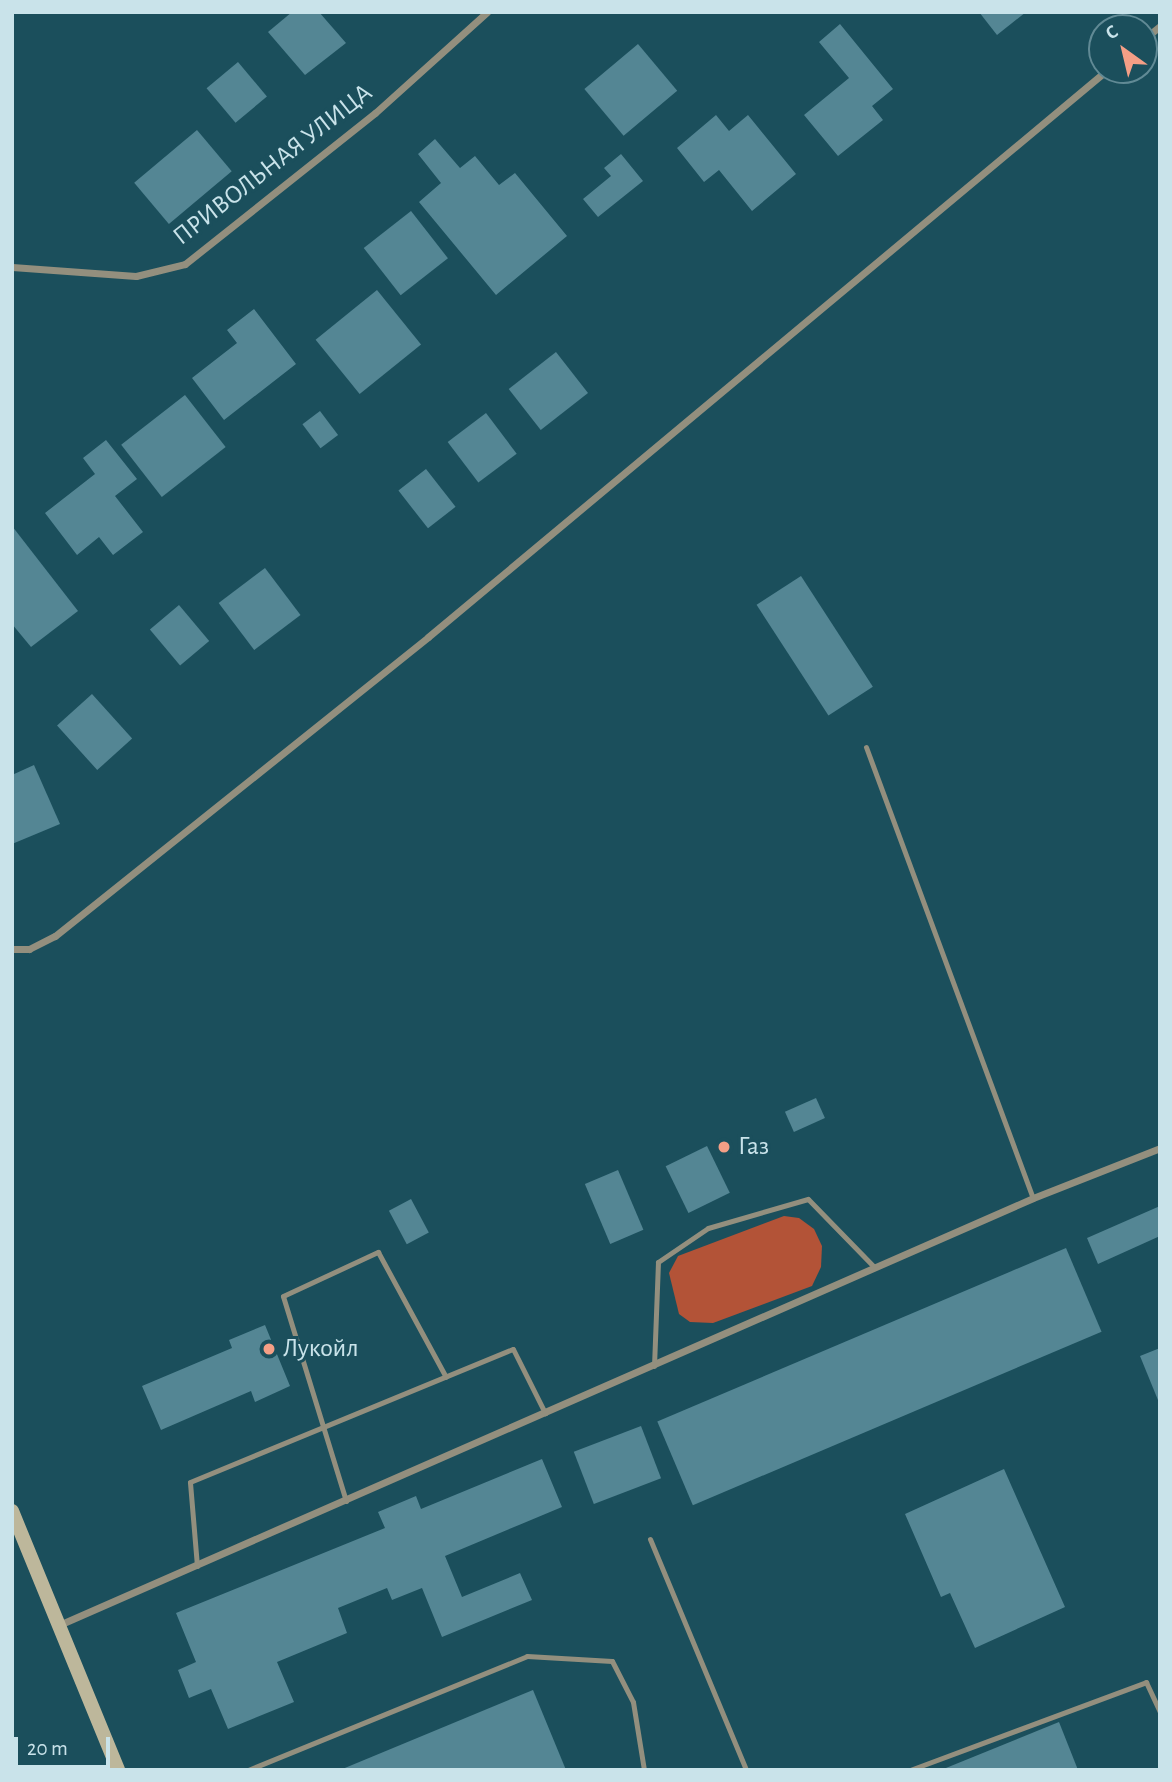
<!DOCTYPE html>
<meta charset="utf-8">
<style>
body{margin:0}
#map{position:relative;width:1172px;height:1782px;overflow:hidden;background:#1b4f5c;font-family:"Alegreya Sans",sans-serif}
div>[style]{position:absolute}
.green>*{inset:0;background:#b35337}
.building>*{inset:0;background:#548694;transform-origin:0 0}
.service>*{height:5px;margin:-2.5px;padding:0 2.5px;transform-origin:2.5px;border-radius:2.5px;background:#938f7e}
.minor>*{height:7px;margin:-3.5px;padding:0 3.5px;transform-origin:3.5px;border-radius:3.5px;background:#938f7e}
.secondary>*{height:14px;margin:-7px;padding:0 7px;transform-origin:7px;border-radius:7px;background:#bdb79b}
.dots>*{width:19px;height:19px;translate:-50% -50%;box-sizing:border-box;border:4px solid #1b4f5c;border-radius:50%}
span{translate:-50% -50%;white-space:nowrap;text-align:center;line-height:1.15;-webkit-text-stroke:6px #1b4f5c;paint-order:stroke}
.street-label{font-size:26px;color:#c9e3ea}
.poi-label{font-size:26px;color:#c9e3ea}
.left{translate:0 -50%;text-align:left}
.frame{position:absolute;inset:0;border:14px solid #c9e3ea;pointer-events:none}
.north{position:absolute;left:1088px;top:14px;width:70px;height:70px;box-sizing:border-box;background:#1b4f5c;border:2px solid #618a95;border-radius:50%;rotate:326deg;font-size:19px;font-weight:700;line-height:28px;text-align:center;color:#c9e3ea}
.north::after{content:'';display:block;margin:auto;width:24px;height:32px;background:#f49f86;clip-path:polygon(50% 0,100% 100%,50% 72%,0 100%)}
.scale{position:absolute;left:14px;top:1737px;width:96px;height:32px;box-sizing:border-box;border:4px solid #c9e3ea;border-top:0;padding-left:9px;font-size:21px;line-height:24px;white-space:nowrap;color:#c9e3ea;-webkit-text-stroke:5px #1b4f5c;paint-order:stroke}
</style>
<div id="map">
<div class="green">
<i style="clip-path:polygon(784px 1216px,799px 1218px,814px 1229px,822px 1246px,821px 1267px,812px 1286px,713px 1323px,690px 1322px,679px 1314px,669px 1273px,678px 1256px)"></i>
</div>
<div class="building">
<i style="clip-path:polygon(292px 12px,319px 12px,346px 43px,305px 75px,268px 32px)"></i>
<i style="clip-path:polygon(979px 12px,1026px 12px,997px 35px)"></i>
<i style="clip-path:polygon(840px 24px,893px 89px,872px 106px,883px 120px,838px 156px,804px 115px,849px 78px,819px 42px)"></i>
<i style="left:638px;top:44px;width:61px;height:70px;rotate:50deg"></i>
<i style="left:238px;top:62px;width:45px;height:41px;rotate:50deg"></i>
<i style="clip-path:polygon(716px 115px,729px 131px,748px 115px,796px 174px,752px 211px,719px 170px,704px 182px,677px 148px)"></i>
<i style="left:197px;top:130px;width:54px;height:82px;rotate:50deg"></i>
<i style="clip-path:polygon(435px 139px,460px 168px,475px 156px,499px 185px,515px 173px,567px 236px,496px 295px,419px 202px,441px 183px,418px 154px)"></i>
<i style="clip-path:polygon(621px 154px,643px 181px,598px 217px,583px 199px,611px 176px,604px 168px)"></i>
<i style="left:411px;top:211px;width:60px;height:60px;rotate:52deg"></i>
<i style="left:377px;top:290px;width:70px;height:79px;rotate:51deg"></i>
<i style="clip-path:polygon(254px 309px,296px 364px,224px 420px,192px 378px,237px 343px,227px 330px)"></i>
<i style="left:556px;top:352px;width:52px;height:60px;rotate:52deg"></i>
<i style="left:185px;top:395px;width:66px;height:81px;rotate:52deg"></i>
<i style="left:320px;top:411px;width:30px;height:22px;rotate:53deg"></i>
<i style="left:486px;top:413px;width:51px;height:48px;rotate:53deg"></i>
<i style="clip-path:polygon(106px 440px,137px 479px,115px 496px,143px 532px,113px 555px,99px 537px,77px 555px,45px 513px,95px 474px,83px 458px)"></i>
<i style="left:426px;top:469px;width:48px;height:35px;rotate:52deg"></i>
<i style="clip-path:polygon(12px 526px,78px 611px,31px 647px,12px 624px)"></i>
<i style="left:265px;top:568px;width:59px;height:58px;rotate:53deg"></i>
<i style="left:801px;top:576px;width:132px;height:53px;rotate:57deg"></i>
<i style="left:179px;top:605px;width:47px;height:38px;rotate:50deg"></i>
<i style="left:92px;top:694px;width:60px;height:47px;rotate:48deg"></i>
<i style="clip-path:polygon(34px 765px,60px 824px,12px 844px,12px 775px)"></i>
<i style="left:816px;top:1098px;width:22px;height:34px;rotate:66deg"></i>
<i style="left:707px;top:1146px;width:52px;height:46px;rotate:64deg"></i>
<i style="left:618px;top:1170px;width:65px;height:36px;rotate:67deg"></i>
<i style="left:411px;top:1199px;width:38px;height:25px;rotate:62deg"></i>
<i style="clip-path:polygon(1160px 1206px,1160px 1236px,1098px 1264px,1087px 1238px)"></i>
<i style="left:1066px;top:1248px;width:91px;height:444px;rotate:67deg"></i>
<i style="clip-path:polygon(265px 1325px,290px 1386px,255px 1402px,251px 1391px,161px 1430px,142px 1386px,232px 1348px,229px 1340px)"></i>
<i style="clip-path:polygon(1160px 1348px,1160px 1405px,1140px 1356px)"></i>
<i style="left:641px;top:1426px;width:56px;height:72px;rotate:69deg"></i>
<i style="clip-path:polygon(542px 1459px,562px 1507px,445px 1556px,462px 1597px,520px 1573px,532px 1600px,442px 1637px,422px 1588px,392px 1600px,387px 1588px,338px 1608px,347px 1633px,277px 1662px,294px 1702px,228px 1729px,211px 1689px,189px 1698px,178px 1670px,196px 1662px,176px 1613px,385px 1528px,378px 1512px,416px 1496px,421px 1509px)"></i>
<i style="clip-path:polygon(1004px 1469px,1065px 1607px,975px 1648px,950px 1593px,941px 1597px,905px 1514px)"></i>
<i style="clip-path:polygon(533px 1690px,566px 1770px,340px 1770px)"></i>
<i style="clip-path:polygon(1059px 1722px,1078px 1770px,941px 1770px)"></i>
</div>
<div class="service">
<i style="left:1160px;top:667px;width:5px;rotate:90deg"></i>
<i style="left:866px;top:747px;width:481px;rotate:69.7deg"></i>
<i style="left:654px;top:1366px;width:104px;rotate:-87.8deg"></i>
<i style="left:658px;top:1262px;width:60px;rotate:-34.2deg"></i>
<i style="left:708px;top:1228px;width:104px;rotate:-16.2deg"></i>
<i style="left:808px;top:1199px;width:96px;rotate:45.8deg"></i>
<i style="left:346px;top:1501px;width:214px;rotate:-107.1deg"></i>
<i style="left:283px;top:1296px;width:105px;rotate:-24.9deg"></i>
<i style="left:378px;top:1252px;width:142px;rotate:61.5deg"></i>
<i style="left:650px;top:1539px;width:250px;rotate:67.4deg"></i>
<i style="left:197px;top:1566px;width:84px;rotate:-94.8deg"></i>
<i style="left:190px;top:1482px;width:349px;rotate:-22.4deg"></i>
<i style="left:513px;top:1349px;width:72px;rotate:63.4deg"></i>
<i style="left:248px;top:1770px;width:301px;rotate:-22.2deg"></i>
<i style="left:527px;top:1656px;width:85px;rotate:3.4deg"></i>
<i style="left:612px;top:1661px;width:46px;rotate:62.9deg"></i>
<i style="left:633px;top:1702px;width:69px;rotate:80.8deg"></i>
<i style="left:910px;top:1770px;width:252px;rotate:-20.4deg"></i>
<i style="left:1146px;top:1682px;width:33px;rotate:65deg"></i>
</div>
<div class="minor">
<i style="left:1144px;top:39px;width:21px;rotate:-39deg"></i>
<i style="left:12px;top:267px;width:124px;rotate:4.2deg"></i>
<i style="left:136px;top:276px;width:50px;rotate:-13.8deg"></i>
<i style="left:185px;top:264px;width:243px;rotate:-38.5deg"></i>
<i style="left:375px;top:113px;width:151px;rotate:-42deg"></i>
<i style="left:12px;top:949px;width:17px"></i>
<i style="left:29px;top:949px;width:29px;rotate:-27deg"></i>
<i style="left:55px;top:936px;width:478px;rotate:-38.7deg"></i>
<i style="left:428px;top:637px;width:885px;rotate:-39.86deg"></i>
<i style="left:59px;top:1625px;width:1063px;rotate:-23.67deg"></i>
<i style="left:1033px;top:1198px;width:136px;rotate:-21.5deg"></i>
</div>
<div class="secondary">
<i style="left:12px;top:1511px;width:280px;rotate:67.7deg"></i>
</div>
<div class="dots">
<i style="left:724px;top:1147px;background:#f49f86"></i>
<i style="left:269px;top:1349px;background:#f49f86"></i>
</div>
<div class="street-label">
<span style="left:273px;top:165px;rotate:-38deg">ПРИВОЛЬНАЯ УЛИЦА</span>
</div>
<div class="poi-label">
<span class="left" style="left:738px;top:1147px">Газ</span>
<span class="left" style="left:283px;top:1349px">Лукойл</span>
</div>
<div class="frame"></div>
<div class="north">С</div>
<div class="scale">20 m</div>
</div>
